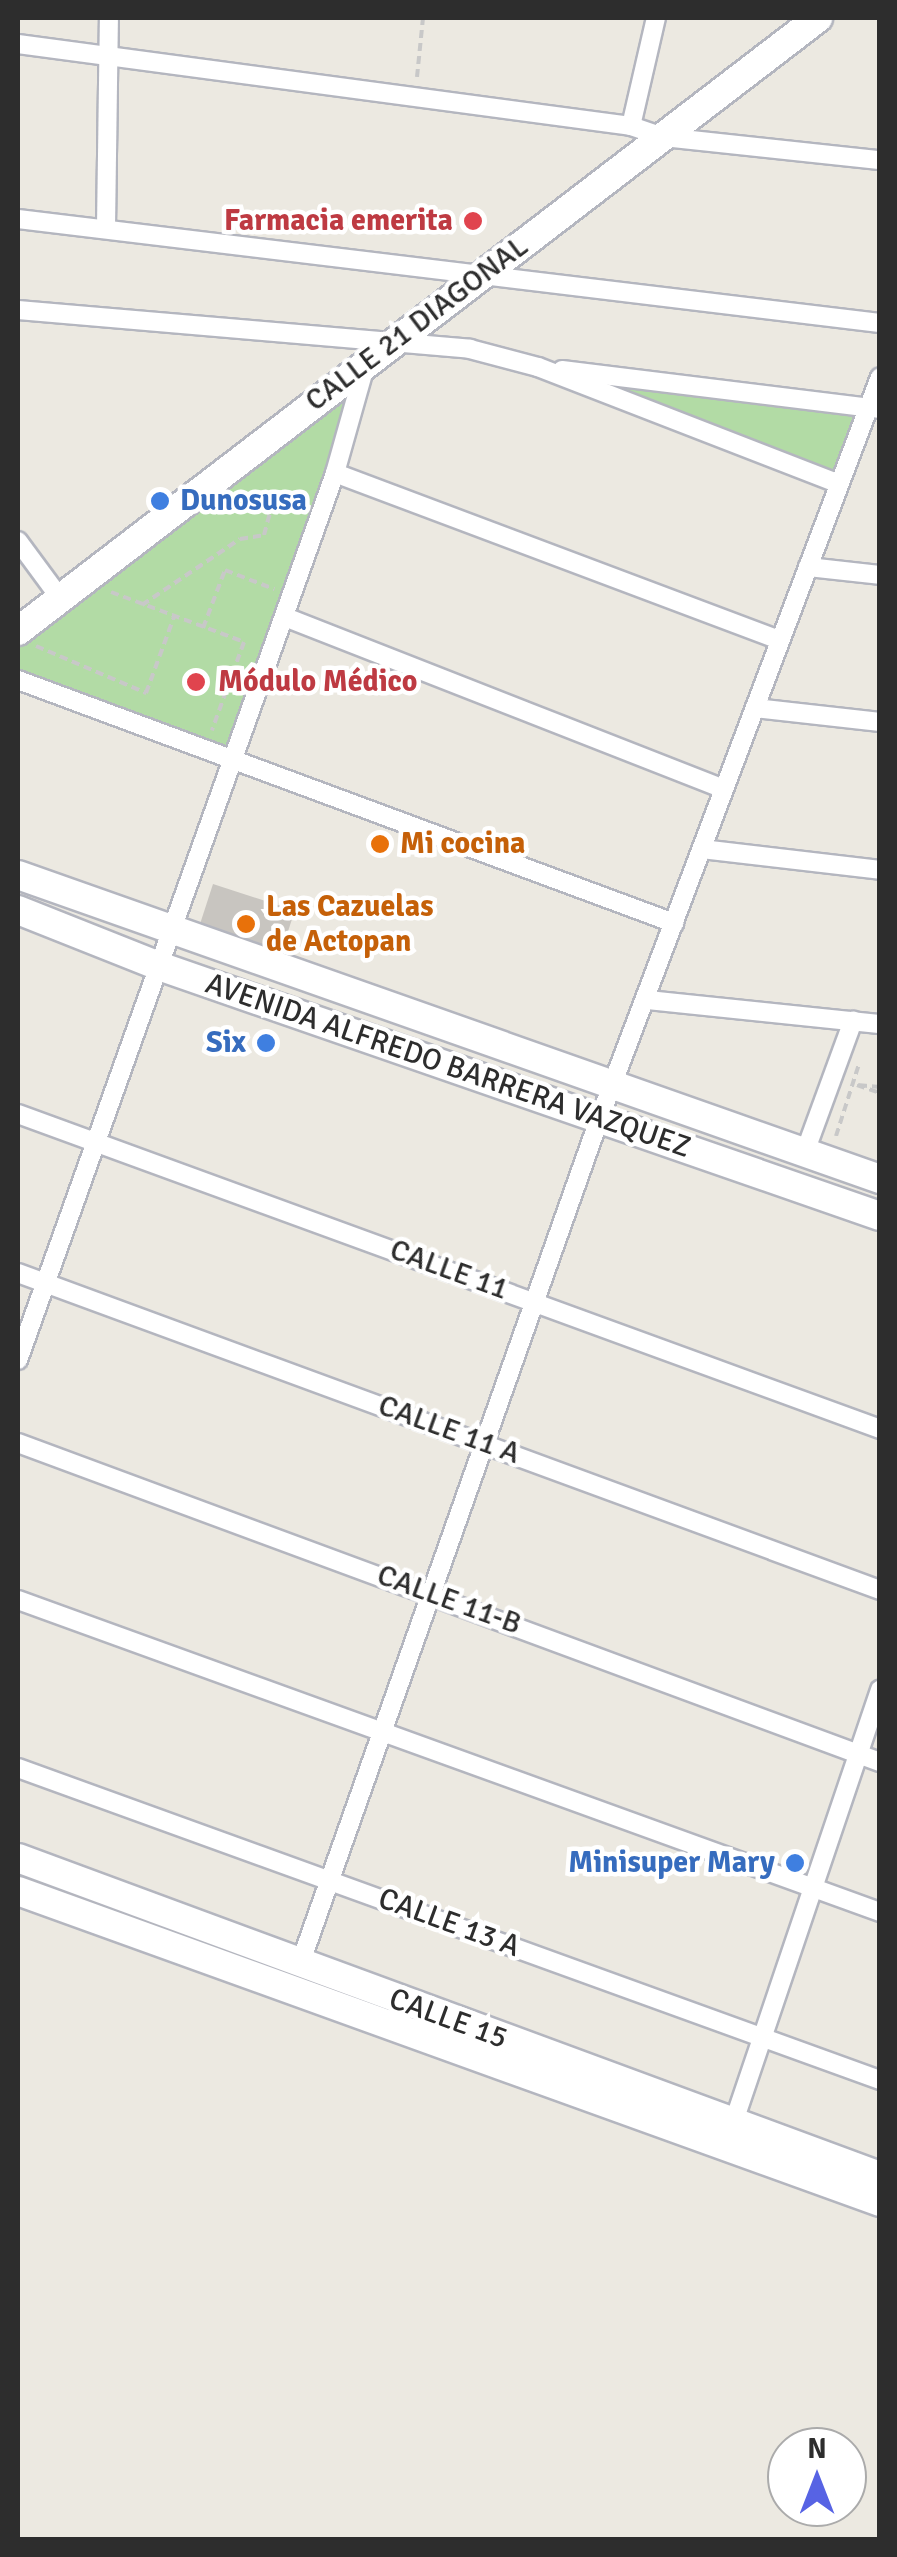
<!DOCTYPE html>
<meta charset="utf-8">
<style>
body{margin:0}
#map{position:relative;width:897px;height:2557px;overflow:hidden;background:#ece9e1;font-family:Signika,sans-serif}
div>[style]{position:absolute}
.green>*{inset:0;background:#b2dba5}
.building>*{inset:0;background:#c8c5c0;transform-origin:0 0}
.path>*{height:4px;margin-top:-2px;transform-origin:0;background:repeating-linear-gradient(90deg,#c8c8c8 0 8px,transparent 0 13px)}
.roads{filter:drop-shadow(2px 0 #b4b6bf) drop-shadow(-2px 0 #b4b6bf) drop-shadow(0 2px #b4b6bf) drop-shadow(0 -2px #b4b6bf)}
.street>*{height:18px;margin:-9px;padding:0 9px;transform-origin:9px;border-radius:9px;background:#fff}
.secondary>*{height:28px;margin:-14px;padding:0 14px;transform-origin:14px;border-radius:14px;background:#fff}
.dots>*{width:28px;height:28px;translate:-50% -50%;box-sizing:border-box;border:5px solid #fff;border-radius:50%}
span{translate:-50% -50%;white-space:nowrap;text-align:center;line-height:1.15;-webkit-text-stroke:9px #fff;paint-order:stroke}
.health-label{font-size:30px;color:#be3a42;font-weight:700}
.right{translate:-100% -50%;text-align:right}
.left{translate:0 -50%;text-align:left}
.street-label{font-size:30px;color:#2d2d2d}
.shop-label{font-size:30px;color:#366cbe;font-weight:700}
.food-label{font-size:30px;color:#c56008;font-weight:700}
.frame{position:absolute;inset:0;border:20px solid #2d2d2d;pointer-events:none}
.north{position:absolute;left:767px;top:2427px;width:100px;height:100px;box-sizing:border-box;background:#fff;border:2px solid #ababab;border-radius:50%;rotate:0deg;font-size:28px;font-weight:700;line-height:40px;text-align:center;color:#2d2d2d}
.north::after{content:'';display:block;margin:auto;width:35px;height:45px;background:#5763e4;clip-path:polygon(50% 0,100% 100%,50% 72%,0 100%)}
</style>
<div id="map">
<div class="green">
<i style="clip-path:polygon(358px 375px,235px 760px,18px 674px,18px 648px)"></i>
<i style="clip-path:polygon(597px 382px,858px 413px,835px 476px)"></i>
</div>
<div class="building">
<i style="left:213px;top:884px;width:86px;height:46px;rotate:18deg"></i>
</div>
<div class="path">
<i style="left:417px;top:77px;width:59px;rotate:-84.2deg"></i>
<i style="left:111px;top:592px;width:142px;rotate:20.6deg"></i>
<i style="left:244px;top:642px;width:94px;rotate:110deg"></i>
<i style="left:142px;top:605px;width:118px;rotate:-34deg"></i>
<i style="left:240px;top:539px;width:24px;rotate:-9deg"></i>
<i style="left:264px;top:535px;width:30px;rotate:-75deg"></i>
<i style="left:272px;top:506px;width:38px;rotate:-18deg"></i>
<i style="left:203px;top:628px;width:62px;rotate:-69.2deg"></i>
<i style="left:225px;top:570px;width:53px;rotate:21.2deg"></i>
<i style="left:36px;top:646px;width:120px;rotate:23.1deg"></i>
<i style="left:146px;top:693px;width:81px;rotate:-69.8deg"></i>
<i style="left:880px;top:1087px;width:23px;rotate:-175deg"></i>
<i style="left:857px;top:1085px;width:24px;rotate:19deg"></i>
<i style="left:836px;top:1136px;width:76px;rotate:-72.3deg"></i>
</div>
<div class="roads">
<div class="street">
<i style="left:18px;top:44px;width:618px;rotate:7.62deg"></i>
<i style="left:631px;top:126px;width:34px;rotate:19deg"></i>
<i style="left:663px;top:137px;width:218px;rotate:6.1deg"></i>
<i style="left:631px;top:126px;width:111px;rotate:-77deg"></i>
<i style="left:18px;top:219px;width:868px;rotate:6.88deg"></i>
<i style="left:106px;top:227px;width:209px;rotate:-89.2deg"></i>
<i style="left:18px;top:310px;width:454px;rotate:4.9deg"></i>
<i style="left:470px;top:349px;width:70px;rotate:14.8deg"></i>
<i style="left:538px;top:367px;width:323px;rotate:21.2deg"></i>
<i style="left:562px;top:370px;width:319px;rotate:7deg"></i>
<i style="left:335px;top:473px;width:475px;rotate:20.6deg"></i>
<i style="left:18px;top:541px;width:71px;rotate:53.6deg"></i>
<i style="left:808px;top:567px;width:72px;rotate:6.3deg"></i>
<i style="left:285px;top:617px;width:471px;rotate:21.4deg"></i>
<i style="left:18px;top:680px;width:700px;rotate:20.33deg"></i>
<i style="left:755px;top:708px;width:126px;rotate:6.4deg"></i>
<i style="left:702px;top:849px;width:179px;rotate:6.7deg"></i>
<i style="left:647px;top:1000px;width:234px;rotate:5.9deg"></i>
<i style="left:18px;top:1114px;width:918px;rotate:20.07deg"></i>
<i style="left:805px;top:1152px;width:140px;rotate:-69.9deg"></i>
<i style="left:18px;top:1273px;width:918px;rotate:20.19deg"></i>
<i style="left:18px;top:1360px;width:942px;rotate:-70.33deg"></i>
<i style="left:335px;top:473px;width:111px;rotate:-74.3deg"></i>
<i style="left:18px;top:1443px;width:919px;rotate:20.31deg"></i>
<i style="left:18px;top:1600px;width:917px;rotate:19.9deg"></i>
<i style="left:18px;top:1768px;width:917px;rotate:19.9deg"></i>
<i style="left:300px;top:1964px;width:899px;rotate:-70.5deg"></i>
<i style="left:600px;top:1117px;width:791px;rotate:-69.27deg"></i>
<i style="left:731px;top:2130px;width:465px;rotate:-71.3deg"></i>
</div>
<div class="secondary">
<i style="left:18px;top:631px;width:1008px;rotate:-37.46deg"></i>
<i style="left:18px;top:875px;width:914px;rotate:19.43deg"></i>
<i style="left:18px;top:910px;width:149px;rotate:21.7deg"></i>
<i style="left:156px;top:965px;width:766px;rotate:19.12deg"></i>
<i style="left:18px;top:1858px;width:919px;rotate:20.25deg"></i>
<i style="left:18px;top:1891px;width:916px;rotate:19.84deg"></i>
</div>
</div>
<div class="dots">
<i style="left:473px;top:221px;background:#e0444e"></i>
<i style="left:160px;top:501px;background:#3f7fe0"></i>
<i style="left:196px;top:682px;background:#e0444e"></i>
<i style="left:380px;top:844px;background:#e8710a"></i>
<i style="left:246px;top:924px;background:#e8710a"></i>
<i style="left:266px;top:1043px;background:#3f7fe0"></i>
<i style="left:795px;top:1863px;background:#3f7fe0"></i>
</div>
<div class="health-label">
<span class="right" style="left:453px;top:221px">Farmacia emerita</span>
<span class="left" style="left:218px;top:682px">Módulo Médico</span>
</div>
<div class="street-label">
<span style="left:417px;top:324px;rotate:-37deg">CALLE 21 DIAGONAL</span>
<span style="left:448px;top:1066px;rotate:19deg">AVENIDA ALFREDO BARRERA VAZQUEZ</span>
<span style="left:449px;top:1270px;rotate:20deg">CALLE 11</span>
<span style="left:449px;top:1430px;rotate:20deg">CALLE 11 A</span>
<span style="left:449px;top:1600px;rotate:20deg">CALLE 11-B</span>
<span style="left:449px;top:1923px;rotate:20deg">CALLE 13 A</span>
<span style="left:448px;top:2019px;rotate:20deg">CALLE 15</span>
</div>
<div class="shop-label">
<span class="left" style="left:180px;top:501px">Dunosusa</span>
<span class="right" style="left:246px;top:1043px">Six</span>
<span class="right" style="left:775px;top:1863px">Minisuper Mary</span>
</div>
<div class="food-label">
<span class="left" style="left:400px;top:844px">Mi cocina</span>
<span class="left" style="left:266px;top:924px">Las Cazuelas<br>de Actopan</span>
</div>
<div class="frame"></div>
<div class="north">N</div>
</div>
